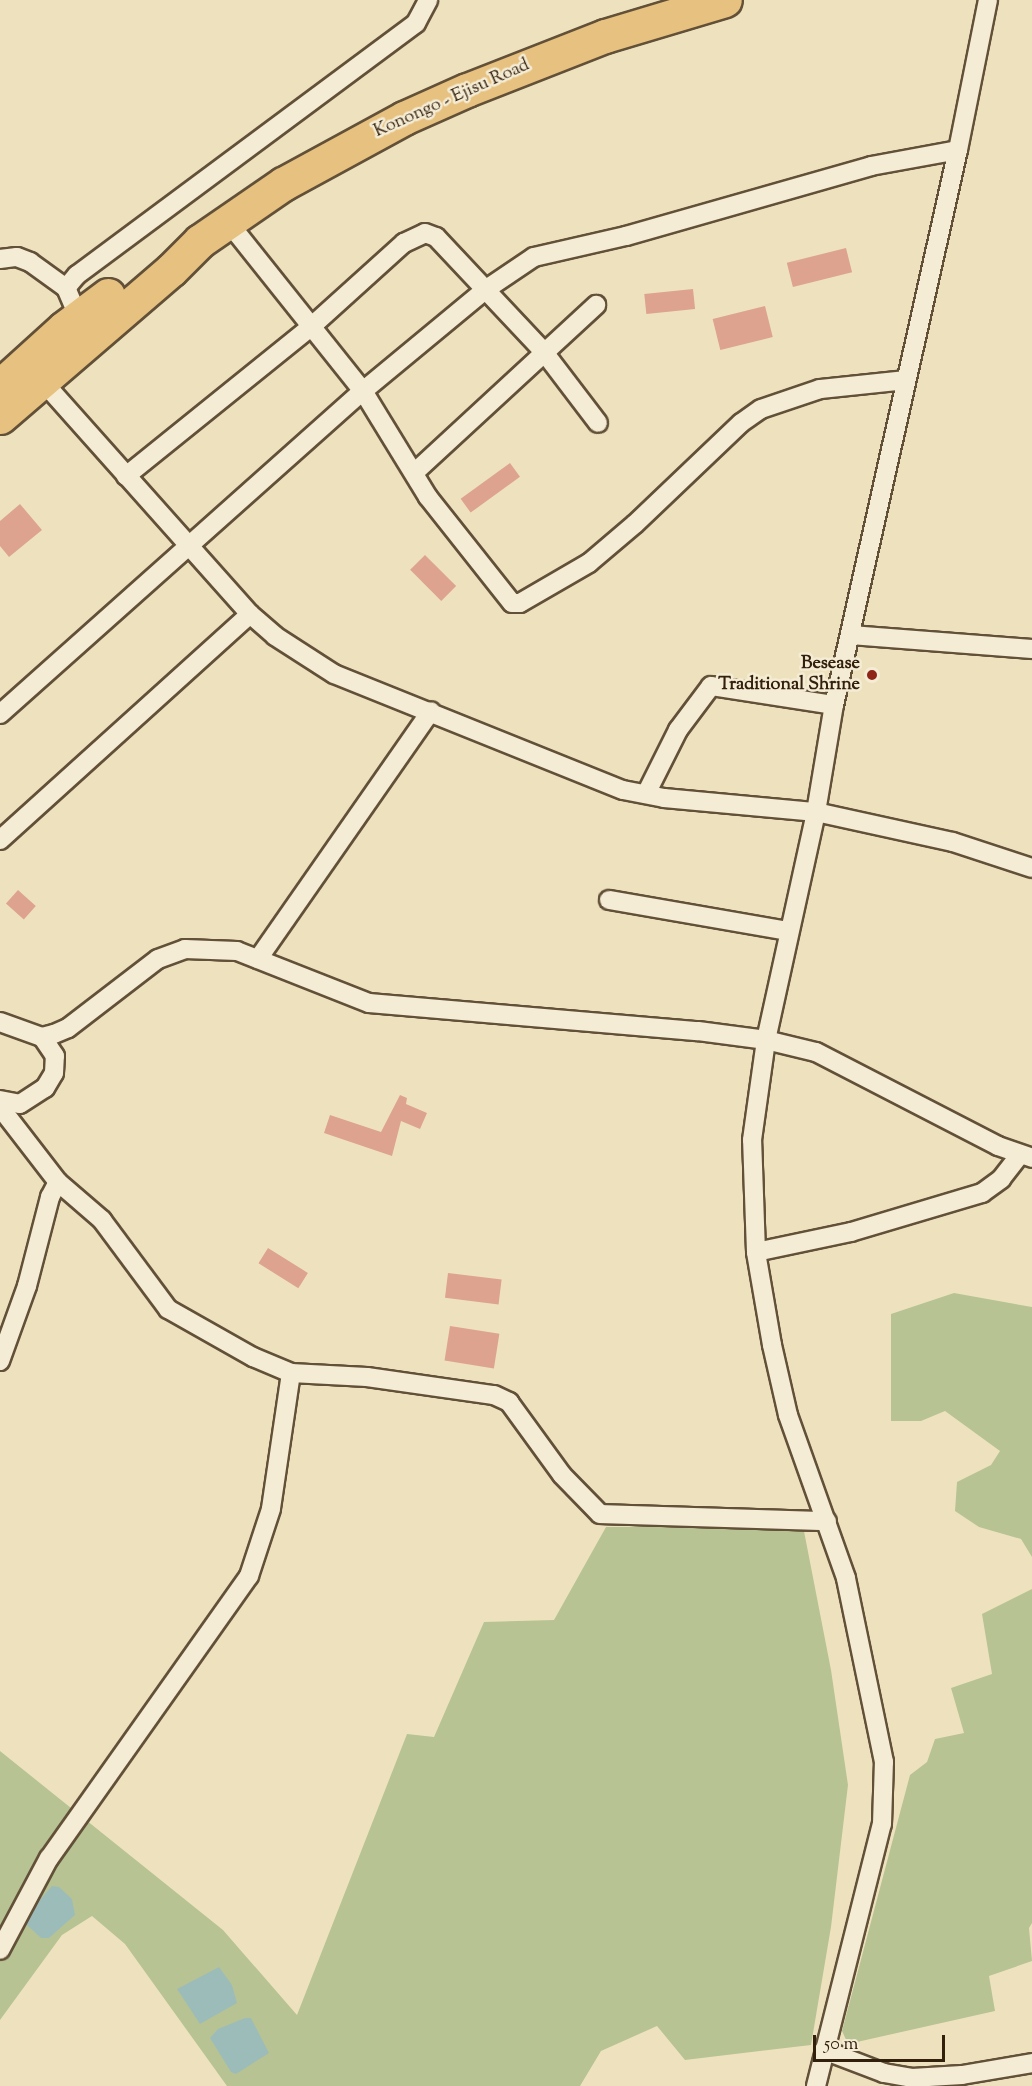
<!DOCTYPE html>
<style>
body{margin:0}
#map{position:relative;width:1032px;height:2086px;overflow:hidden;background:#eee2be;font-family:"Sorts Mill Goudy",serif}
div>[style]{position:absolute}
.green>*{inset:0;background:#b8c393}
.water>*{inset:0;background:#9cbcba}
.building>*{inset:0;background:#dda38f;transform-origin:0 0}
.roads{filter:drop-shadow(2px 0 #625038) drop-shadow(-2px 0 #625038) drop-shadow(0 2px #625038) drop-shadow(0 -2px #625038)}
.street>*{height:18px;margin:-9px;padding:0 9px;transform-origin:9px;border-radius:9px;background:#f4ecd5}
.highway>*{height:33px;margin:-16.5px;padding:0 16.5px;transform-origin:16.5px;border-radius:16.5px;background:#e7c17f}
.dots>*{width:16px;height:16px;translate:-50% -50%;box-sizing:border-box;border:3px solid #f4ecd5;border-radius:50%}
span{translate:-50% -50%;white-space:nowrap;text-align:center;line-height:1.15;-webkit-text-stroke:5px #f4ecd5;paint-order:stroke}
.street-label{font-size:18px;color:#33200c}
.poi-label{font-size:18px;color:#33200c;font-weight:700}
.right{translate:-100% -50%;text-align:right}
.scale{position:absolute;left:813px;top:2035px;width:132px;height:27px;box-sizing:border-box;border:3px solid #33200c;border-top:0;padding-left:8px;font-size:18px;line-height:21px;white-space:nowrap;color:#33200c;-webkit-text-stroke:4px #f4ecd5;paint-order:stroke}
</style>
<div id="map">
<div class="green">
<i style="clip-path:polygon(954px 1293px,1032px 1307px,1032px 1557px,1021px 1539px,979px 1527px,955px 1511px,957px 1482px,991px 1465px,1000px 1451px,945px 1411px,921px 1421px,891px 1421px,891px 1314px)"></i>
<i style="clip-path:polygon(803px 1526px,831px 1670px,848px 1785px,831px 1927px,811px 2045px,685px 2060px,657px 2026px,601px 2051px,580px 2086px,227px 2086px,125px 1944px,92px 1916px,62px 1935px,0 2020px,0 1751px,223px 1930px,297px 2015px,407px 1734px,434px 1737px,484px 1622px,554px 1620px,606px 1527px)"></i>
<i style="clip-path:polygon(1032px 1589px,1032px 1923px,1029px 1928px,1032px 1961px,989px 1976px,995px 2011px,848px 2044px,842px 2031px,910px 1775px,927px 1762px,935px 1739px,964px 1733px,951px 1688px,992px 1674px,982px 1614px)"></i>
</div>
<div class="water">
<i style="clip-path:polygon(52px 1886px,59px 1887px,72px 1899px,75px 1915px,49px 1938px,41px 1938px,26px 1924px,27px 1915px)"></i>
<i style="clip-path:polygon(219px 1967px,232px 1985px,237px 2003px,200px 2024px,177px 1989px)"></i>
<i style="clip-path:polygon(245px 2018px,251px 2018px,269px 2053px,236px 2074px,231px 2072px,210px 2038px,218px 2029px)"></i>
</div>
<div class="building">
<i style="left:846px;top:248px;width:25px;height:61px;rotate:76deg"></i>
<i style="left:693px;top:289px;width:20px;height:49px;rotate:84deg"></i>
<i style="left:765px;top:306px;width:32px;height:54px;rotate:76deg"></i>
<i style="left:510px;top:463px;width:17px;height:61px;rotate:54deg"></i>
<i style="clip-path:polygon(20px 504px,42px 530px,9px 557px,0 546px,0 521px)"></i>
<i style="left:425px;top:555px;width:44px;height:21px;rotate:45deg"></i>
<i style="left:18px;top:890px;width:24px;height:18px;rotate:42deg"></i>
<i style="clip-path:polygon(400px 1095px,407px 1098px,406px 1104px,427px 1113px,420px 1129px,401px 1121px,392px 1156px,324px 1133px,330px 1115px,381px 1132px)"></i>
<i style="left:268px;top:1248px;width:47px;height:18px;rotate:32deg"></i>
<i style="left:448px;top:1273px;width:54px;height:25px;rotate:7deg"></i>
<i style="left:450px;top:1326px;width:50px;height:35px;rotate:9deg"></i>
</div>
<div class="roads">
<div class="street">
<i style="left:228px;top:222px;width:216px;rotate:51.4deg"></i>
<i style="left:363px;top:391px;width:124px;rotate:58.5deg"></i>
<i style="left:428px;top:497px;width:135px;rotate:51.6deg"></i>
<i style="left:512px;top:603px;width:8px"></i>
<i style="left:520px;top:603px;width:80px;rotate:-30.1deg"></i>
<i style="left:589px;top:563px;width:60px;rotate:-40.3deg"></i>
<i style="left:635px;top:524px;width:146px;rotate:-43.6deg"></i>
<i style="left:741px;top:423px;width:24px;rotate:-35deg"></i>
<i style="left:761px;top:409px;width:62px;rotate:-18.7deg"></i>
<i style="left:820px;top:389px;width:85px;rotate:-6deg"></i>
<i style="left:0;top:259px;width:17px;rotate:-7deg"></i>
<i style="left:17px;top:257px;width:14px;rotate:21deg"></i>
<i style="left:30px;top:262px;width:44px;rotate:35.8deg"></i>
<i style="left:78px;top:316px;width:30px;rotate:-113deg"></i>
<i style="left:66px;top:288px;width:17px;rotate:-50deg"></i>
<i style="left:77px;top:275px;width:422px;rotate:-36.6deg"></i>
<i style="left:416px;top:23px;width:26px;rotate:-62deg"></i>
<i style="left:37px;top:375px;width:320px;rotate:48.3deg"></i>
<i style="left:250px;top:614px;width:33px;rotate:41deg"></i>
<i style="left:275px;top:636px;width:70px;rotate:32.8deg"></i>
<i style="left:334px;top:674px;width:311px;rotate:21.9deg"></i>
<i style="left:623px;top:790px;width:42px;rotate:11deg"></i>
<i style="left:664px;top:798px;width:153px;rotate:5.3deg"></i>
<i style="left:816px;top:812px;width:140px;rotate:12.4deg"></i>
<i style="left:953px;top:842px;width:83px;rotate:18.2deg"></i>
<i style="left:414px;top:473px;width:248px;rotate:-42.7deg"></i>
<i style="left:126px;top:476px;width:239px;rotate:-38.9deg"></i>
<i style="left:312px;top:326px;width:124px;rotate:-42.1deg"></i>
<i style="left:404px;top:243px;width:23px;rotate:-25deg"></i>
<i style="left:425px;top:233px;width:12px;rotate:20deg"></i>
<i style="left:436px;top:237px;width:158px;rotate:46.8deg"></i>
<i style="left:544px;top:352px;width:89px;rotate:52.7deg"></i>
<i style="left:850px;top:635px;width:183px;rotate:4.4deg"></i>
<i style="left:0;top:714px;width:486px;rotate:-41.7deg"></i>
<i style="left:363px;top:391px;width:158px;rotate:-39.6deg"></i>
<i style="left:485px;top:290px;width:59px;rotate:-34deg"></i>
<i style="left:534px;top:257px;width:94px;rotate:-12.9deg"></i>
<i style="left:626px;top:236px;width:255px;rotate:-15.9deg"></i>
<i style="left:871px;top:166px;width:88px;rotate:-10.4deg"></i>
<i style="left:646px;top:794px;width:72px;rotate:-63.4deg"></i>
<i style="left:678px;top:730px;width:55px;rotate:-53.1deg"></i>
<i style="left:711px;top:686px;width:124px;rotate:8.8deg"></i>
<i style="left:0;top:840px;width:337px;rotate:-42.1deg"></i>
<i style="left:609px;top:900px;width:182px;rotate:9.8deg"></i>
<i style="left:258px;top:959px;width:302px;rotate:-55.1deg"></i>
<i style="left:0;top:1022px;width:45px;rotate:19.7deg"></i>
<i style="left:42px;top:1037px;width:12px;rotate:-14deg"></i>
<i style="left:54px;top:1034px;width:15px;rotate:-23deg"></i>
<i style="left:68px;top:1028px;width:113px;rotate:-37.5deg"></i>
<i style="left:158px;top:959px;width:29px;rotate:-20deg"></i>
<i style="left:185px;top:949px;width:52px;rotate:2.2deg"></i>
<i style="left:237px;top:951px;width:142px;rotate:21.5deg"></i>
<i style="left:369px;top:1003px;width:330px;rotate:4.9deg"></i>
<i style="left:698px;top:1031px;width:69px;rotate:7.5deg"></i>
<i style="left:766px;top:1040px;width:51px;rotate:13.5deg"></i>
<i style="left:816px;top:1052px;width:205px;rotate:27.3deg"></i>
<i style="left:998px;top:1146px;width:36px;rotate:19deg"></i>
<i style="left:0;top:1100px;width:20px;rotate:11deg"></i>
<i style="left:20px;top:1104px;width:30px;rotate:-33deg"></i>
<i style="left:45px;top:1088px;width:17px;rotate:-59deg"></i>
<i style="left:54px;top:1073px;width:17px;rotate:-87deg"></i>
<i style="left:55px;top:1056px;width:23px;rotate:-124deg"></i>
<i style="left:0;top:1107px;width:95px;rotate:52.3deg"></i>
<i style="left:58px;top:1182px;width:58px;rotate:40.8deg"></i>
<i style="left:102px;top:1220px;width:111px;rotate:53.4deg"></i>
<i style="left:168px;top:1309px;width:98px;rotate:29.5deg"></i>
<i style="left:253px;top:1357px;width:41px;rotate:22.8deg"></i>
<i style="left:291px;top:1373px;width:137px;rotate:98.4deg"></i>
<i style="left:271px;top:1509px;width:71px;rotate:108.2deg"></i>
<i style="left:249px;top:1576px;width:346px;rotate:125.3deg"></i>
<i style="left:49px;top:1858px;width:104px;rotate:118deg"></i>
<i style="left:756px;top:1252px;width:97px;rotate:-11.9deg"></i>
<i style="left:851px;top:1232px;width:137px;rotate:-16.6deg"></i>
<i style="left:982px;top:1193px;width:24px;rotate:-36deg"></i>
<i style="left:1001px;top:1179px;width:31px;rotate:-52deg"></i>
<i style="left:0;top:1361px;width:80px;rotate:-70.2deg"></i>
<i style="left:27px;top:1286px;width:92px;rotate:-75.5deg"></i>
<i style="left:50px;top:1197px;width:17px;rotate:-62deg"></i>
<i style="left:291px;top:1373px;width:76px;rotate:3deg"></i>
<i style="left:367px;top:1377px;width:128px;rotate:8.1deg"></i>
<i style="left:494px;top:1395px;width:17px;rotate:25deg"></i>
<i style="left:509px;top:1402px;width:90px;rotate:54deg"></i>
<i style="left:562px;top:1475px;width:54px;rotate:45.7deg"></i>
<i style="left:600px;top:1514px;width:227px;rotate:1.8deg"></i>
<i style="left:824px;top:2050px;width:64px;rotate:21deg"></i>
<i style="left:884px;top:2073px;width:28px;rotate:10deg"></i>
<i style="left:912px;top:2078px;width:50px;rotate:-3.4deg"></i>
<i style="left:962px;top:2075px;width:71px;rotate:-9.7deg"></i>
<i style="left:816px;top:2086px;width:270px;rotate:-75.9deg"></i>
<i style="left:882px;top:1824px;width:62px;rotate:-88.2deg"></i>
<i style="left:884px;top:1762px;width:188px;rotate:-101.7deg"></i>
<i style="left:846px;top:1578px;width:173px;rotate:-109.6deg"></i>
<i style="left:788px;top:1415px;width:72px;rotate:-102.9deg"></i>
<i style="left:772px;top:1345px;width:94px;rotate:-99.8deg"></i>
<i style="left:756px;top:1252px;width:112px;rotate:-92deg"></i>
<i style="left:752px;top:1140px;width:101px;rotate:-82deg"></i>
<i style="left:766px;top:1040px;width:233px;rotate:-77.6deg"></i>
<i style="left:816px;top:812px;width:109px;rotate:-80.5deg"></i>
<i style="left:834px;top:705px;width:569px;rotate:-77.41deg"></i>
<i style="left:958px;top:150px;width:153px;rotate:-78.7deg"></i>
</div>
<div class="highway">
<i style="left:0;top:386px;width:86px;rotate:-42.2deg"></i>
<i style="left:64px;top:328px;width:55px;rotate:-36.9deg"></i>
<i style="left:0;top:417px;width:225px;rotate:-40.7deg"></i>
<i style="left:171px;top:270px;width:41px;rotate:-45deg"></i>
<i style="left:200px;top:241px;width:101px;rotate:-34.5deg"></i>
<i style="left:283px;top:184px;width:138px;rotate:-28.6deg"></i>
<i style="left:404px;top:118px;width:69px;rotate:-24deg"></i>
<i style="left:467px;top:90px;width:148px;rotate:-21.4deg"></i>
<i style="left:605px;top:36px;width:125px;rotate:-16.7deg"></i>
</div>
</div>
<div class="dots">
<i style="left:872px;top:675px;background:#8f2418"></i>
</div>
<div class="street-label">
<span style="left:452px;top:99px;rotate:-24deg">Konongo - Ejisu Road</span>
</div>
<div class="poi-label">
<span class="right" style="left:860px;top:675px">Besease<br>Traditional Shrine</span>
</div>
<div class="scale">50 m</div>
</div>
